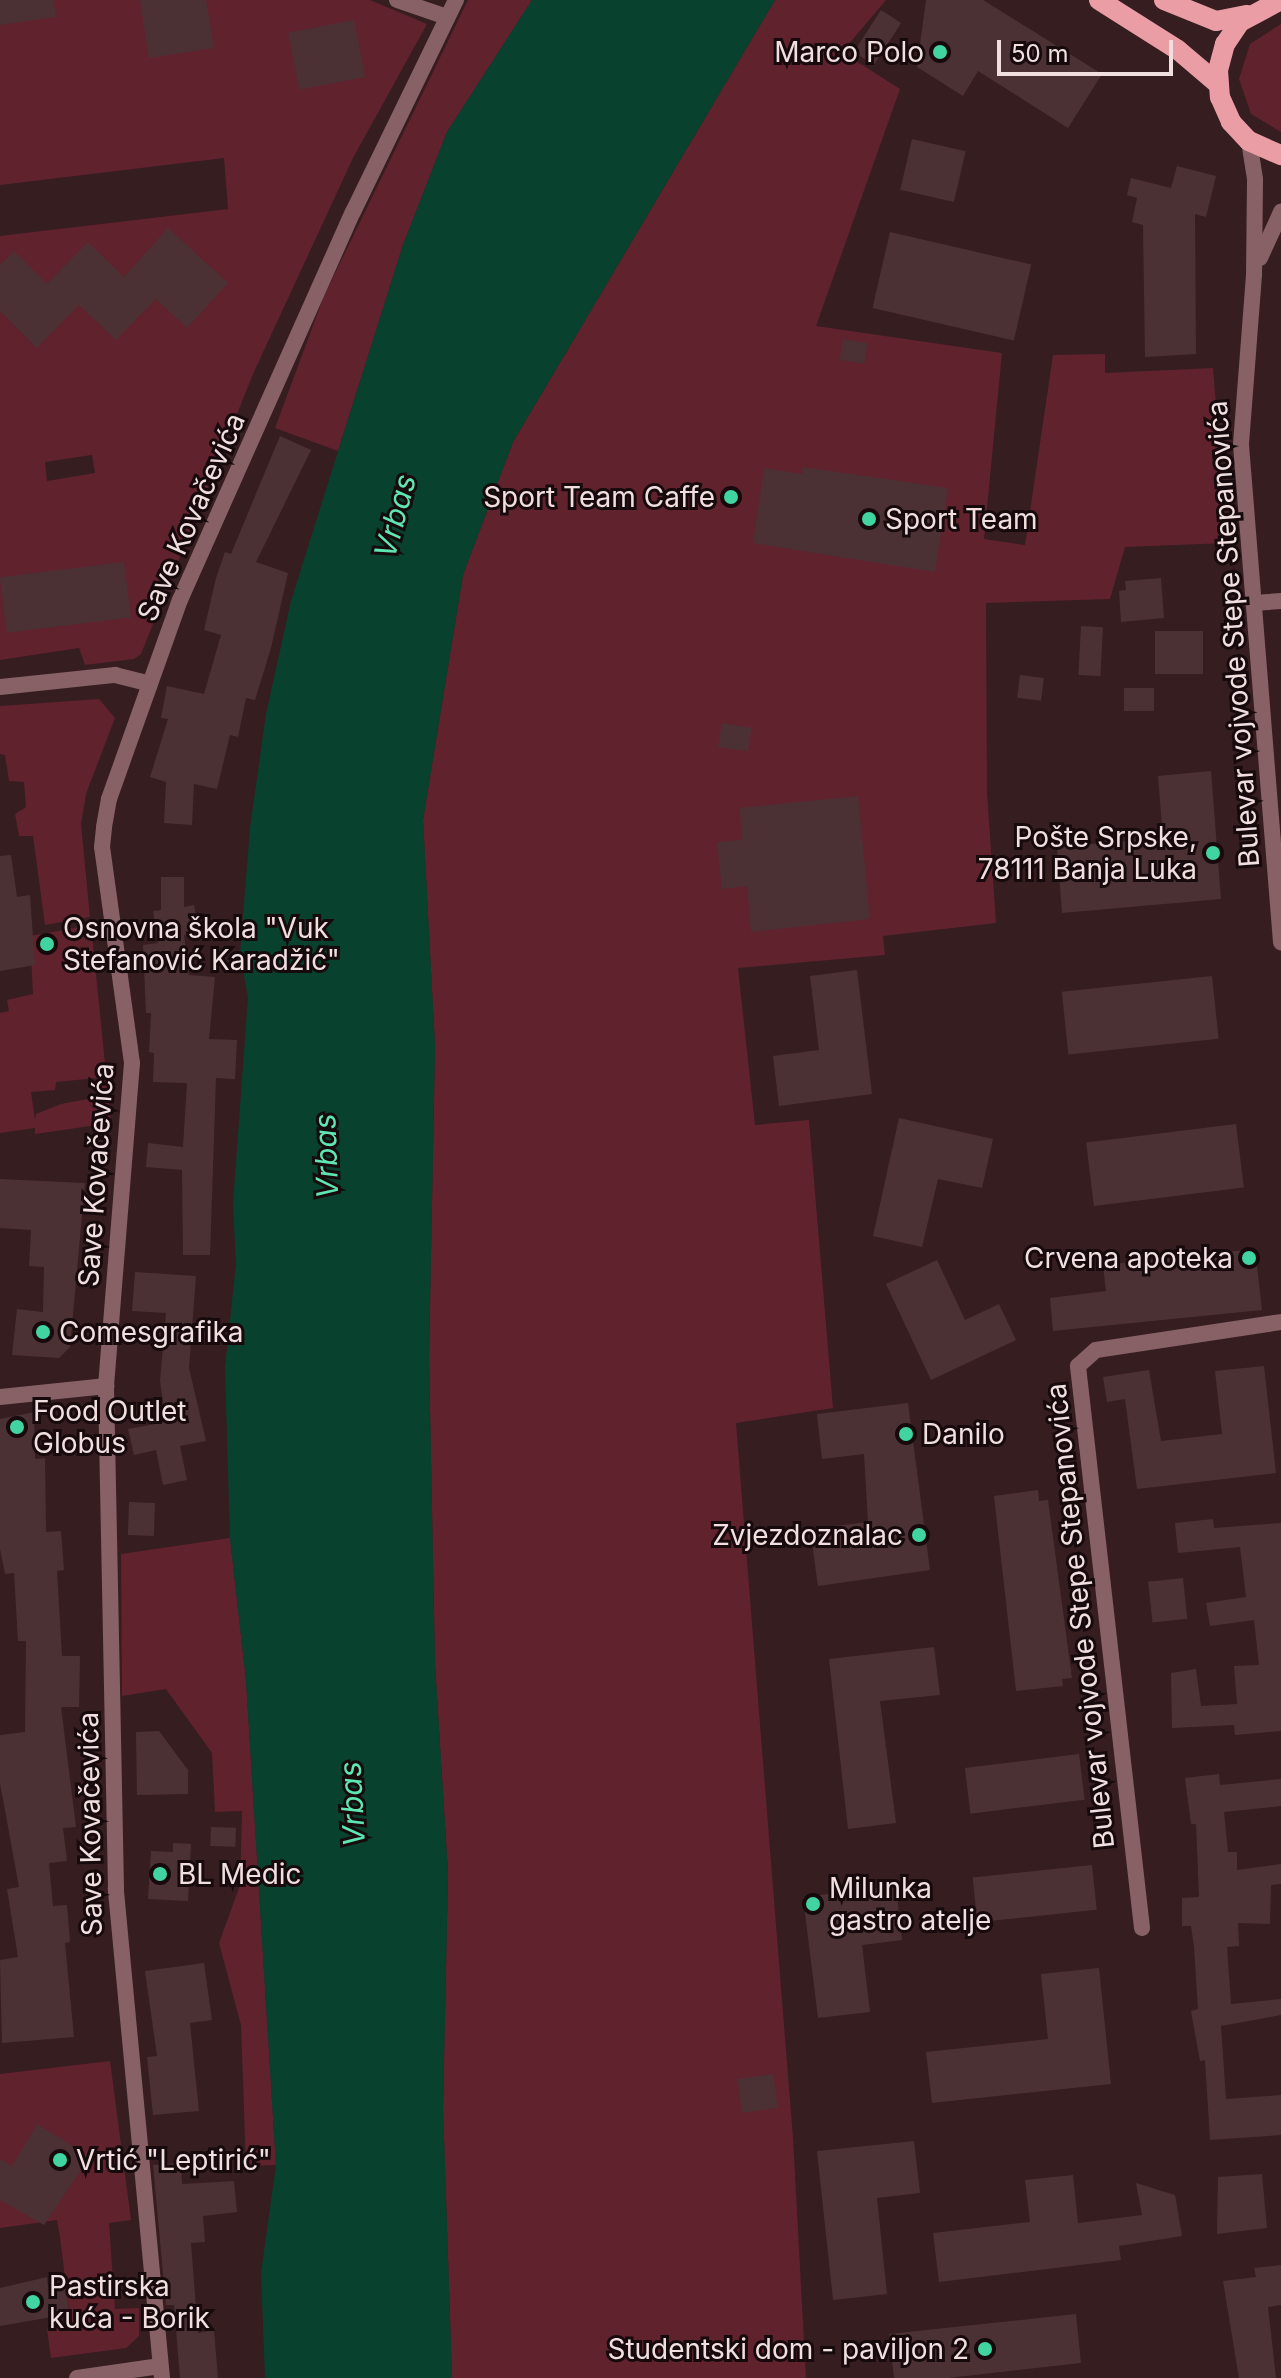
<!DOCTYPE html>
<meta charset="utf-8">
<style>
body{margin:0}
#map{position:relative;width:1281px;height:2378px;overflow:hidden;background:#361d20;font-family:Inter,sans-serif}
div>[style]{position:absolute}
.green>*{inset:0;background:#60222d}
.water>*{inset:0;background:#08422f}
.building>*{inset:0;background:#4c3134;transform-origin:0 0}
.minor>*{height:16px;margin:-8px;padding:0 8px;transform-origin:8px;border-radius:8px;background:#876165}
.tertiary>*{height:16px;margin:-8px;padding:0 8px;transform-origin:8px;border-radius:8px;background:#876165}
.primary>*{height:20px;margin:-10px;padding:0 10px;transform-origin:10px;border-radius:10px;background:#eb9da6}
.dots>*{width:22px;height:22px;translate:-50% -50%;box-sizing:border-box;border:4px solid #160a0c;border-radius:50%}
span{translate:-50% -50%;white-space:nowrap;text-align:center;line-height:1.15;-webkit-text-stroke:6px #160a0c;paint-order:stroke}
.poi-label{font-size:28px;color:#f1dfe0}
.right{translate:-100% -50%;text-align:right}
.left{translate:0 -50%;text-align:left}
.street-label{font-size:28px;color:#f1dfe0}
.water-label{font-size:30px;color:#5ee6b3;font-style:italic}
.scale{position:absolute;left:997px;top:40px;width:176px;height:36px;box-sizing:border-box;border:4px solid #f1dfe0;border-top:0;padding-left:10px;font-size:24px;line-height:28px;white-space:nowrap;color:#f1dfe0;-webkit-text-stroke:6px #160a0c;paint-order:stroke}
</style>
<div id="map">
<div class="green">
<i style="clip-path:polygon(evenodd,0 0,370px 0,427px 24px,353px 158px,253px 374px,141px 654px,134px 659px,85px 665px,79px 648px,0 660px,0 236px,228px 209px,224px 158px,0 185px,0 0,92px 455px,95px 473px,47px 481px,45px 462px,92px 455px)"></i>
<i style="clip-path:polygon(468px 0,532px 0,447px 132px,403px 245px,338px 451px,275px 428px,324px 296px)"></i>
<i style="clip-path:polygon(775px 0,886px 0,842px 52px,900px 89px,816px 326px,1002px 353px,984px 539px,1025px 545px,1053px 355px,1105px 354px,1105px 373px,1213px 368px,1227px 543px,1125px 547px,1110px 599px,986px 603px,987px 792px,996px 923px,883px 936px,885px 955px,738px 968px,755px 1125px,809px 1120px,833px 1408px,736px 1423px,793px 2138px,806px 2378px,452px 2378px,443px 2108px,448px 1873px,435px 1665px,429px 1358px,435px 1046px,423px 820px,463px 575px,513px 442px)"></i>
<i style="clip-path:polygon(1281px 24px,1281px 132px,1251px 114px,1239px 79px,1250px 44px)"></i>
<i style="clip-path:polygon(99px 699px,115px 718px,86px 794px,81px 824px,90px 917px,45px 925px,33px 836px,19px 836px,15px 814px,26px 807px,24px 782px,9px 781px,5px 755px,0 754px,0 706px)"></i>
<i style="clip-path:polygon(evenodd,91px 925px,111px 1123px,35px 1134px,35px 1128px,0 1133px,0 1013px,9px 1011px,7px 1000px,33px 994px,30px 936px,91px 925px,97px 1078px,98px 1097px,61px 1104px,36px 1114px,35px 1120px,31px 1092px,55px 1090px,56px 1082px,97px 1078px)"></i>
<i style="clip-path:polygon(230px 1538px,246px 1680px,276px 2165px,246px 2166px,241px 2025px,219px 1943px,240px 1885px,242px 1811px,215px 1812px,212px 1753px,166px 1689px,122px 1696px,121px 1554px)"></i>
<i style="clip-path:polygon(110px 2061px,131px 2220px,109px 2223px,115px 2309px,139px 2308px,139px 2336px,126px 2348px,51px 2358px,47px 2329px,71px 2326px,60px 2237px,57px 2220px,0 2228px,0 2074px)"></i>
</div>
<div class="water">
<i style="clip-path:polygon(532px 0,775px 0,513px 442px,463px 575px,423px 820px,435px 1046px,429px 1358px,435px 1665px,448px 1874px,443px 2108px,452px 2378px,265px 2378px,261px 2273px,276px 2165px,246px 1680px,230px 1538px,225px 1368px,236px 1264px,233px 1204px,248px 997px,240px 954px,250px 828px,266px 714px,291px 601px,403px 245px,447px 132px)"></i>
</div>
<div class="building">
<i style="clip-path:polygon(0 0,53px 0,56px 17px,0 25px)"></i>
<i style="clip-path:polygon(140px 0,206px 0,214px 48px,149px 58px)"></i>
<i style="clip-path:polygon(926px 0,983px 0,1102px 74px,1068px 128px,978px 71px,963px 96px,917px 67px)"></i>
<i style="left:881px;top:10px;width:24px;height:50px;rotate:33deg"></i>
<i style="left:354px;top:20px;width:58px;height:67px;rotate:79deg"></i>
<i style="left:912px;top:139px;width:55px;height:52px;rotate:13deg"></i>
<i style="clip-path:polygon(1177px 166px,1216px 176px,1206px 217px,1195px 214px,1196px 354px,1145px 357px,1143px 225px,1132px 222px,1137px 198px,1127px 195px,1131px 178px,1171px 188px)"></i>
<i style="clip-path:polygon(168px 228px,228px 283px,187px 328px,156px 299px,116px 340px,79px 305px,37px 348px,0 311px,0 265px,14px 251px,47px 284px,88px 242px,124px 277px)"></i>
<i style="left:890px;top:232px;width:145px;height:78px;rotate:13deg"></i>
<i style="left:843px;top:339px;width:25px;height:21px;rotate:9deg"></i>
<i style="clip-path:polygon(280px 436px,311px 450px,256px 562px,288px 573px,271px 648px,255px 700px,246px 698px,238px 737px,230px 735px,217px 789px,194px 784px,192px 825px,164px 823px,166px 782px,150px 777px,168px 719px,161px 718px,167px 686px,204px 694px,221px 635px,204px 630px,216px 578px,225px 552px,231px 554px)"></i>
<i style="clip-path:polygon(803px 467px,948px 488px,935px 572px,753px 543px,764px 468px,802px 474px)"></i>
<i style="left:124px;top:562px;width:56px;height:125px;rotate:83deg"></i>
<i style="clip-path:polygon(1161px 578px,1164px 618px,1121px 622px,1119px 591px,1126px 590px,1125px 581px)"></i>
<i style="left:1081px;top:626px;width:22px;height:49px;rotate:3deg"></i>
<i style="left:1155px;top:631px;width:48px;height:43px"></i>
<i style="left:1020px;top:675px;width:24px;height:23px;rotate:7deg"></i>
<i style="left:1124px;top:688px;width:30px;height:23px"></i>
<i style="left:722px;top:723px;width:30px;height:24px;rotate:9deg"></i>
<i style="clip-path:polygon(1211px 771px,1221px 899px,1062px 913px,1057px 847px,1163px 838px,1158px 776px)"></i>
<i style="clip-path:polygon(858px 796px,870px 919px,751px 932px,747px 886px,722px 889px,717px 842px,742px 840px,740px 808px)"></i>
<i style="clip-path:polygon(11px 855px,17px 897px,30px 895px,35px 965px,0 971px,0 856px)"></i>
<i style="clip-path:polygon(161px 877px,184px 877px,184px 907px,194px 905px,199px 933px,184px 935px,189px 975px,215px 977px,209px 1039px,237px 1040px,235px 1079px,216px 1078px,210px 1255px,183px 1255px,182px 1170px,146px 1167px,148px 1143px,183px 1147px,187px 1083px,153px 1082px,154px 1053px,149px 1052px,151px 1013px,146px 1013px,143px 945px,158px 943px,153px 911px,161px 910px)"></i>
<i style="clip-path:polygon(857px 970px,872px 1094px,779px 1106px,773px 1056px,819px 1050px,810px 976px)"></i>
<i style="left:1212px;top:976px;width:63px;height:151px;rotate:84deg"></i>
<i style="clip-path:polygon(899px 1118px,993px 1139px,982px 1188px,938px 1179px,922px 1247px,873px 1236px)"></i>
<i style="left:1236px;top:1124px;width:64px;height:151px;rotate:83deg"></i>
<i style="clip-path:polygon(0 1179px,85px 1183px,70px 1347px,59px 1358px,12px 1355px,17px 1309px,43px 1312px,44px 1267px,29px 1266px,31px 1230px,0 1228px)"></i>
<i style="clip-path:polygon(1255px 1249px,1262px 1310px,1053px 1331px,1050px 1298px,1106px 1291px,1103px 1265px)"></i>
<i style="clip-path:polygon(937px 1260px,965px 1320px,999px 1304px,1016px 1340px,931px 1380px,886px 1284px)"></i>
<i style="clip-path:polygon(135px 1272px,196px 1276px,189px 1368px,206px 1441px,180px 1446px,187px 1480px,163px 1485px,156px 1450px,134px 1455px,128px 1429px,166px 1422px,160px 1381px,166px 1313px,132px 1311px)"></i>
<i style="clip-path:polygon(1264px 1366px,1276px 1473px,1137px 1489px,1125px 1399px,1107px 1402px,1103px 1377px,1149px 1370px,1161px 1441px,1222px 1434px,1215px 1371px)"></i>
<i style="clip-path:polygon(908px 1403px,930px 1570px,818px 1586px,810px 1529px,868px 1522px,864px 1454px,822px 1459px,817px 1414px)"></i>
<i style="clip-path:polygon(34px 1412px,35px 1459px,45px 1458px,46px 1532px,61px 1531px,64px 1570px,57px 1571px,62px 1656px,80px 1656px,79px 1707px,61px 1707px,76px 1827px,63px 1828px,67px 1861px,49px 1863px,53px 1906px,67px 1905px,70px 1942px,65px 1943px,74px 2037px,2px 2043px,0 1960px,18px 1957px,7px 1889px,19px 1887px,0 1783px,0 1735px,25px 1732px,26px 1641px,18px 1641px,14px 1573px,5px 1574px,0 1549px,0 1419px)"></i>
<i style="clip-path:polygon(1038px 1490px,1039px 1501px,1048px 1500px,1072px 1678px,1062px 1679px,1063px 1686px,1016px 1691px,994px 1496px)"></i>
<i style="left:129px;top:1502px;width:26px;height:33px;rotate:2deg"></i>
<i style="clip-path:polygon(1213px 1519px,1214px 1528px,1281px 1523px,1281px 1731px,1235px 1735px,1234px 1725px,1172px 1728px,1171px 1673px,1196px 1669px,1201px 1706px,1237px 1704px,1234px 1666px,1259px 1665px,1254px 1620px,1210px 1626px,1206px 1603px,1246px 1597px,1240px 1547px,1178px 1553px,1175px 1523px)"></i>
<i style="left:1183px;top:1578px;width:41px;height:35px;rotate:84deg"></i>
<i style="clip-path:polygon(934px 1647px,940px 1695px,880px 1701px,896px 1823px,848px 1829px,829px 1659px)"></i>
<i style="clip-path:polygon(159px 1731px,188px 1770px,188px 1794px,137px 1795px,136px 1732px)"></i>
<i style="left:1079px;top:1754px;width:46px;height:115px;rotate:83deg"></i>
<i style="clip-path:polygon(1219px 1774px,1220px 1785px,1281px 1779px,1281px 1806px,1224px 1812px,1228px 1852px,1237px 1852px,1237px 1870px,1281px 1864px,1281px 1884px,1271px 1885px,1270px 1924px,1238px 1923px,1239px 1946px,1227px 1947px,1231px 2004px,1281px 1999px,1281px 2015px,1221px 2026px,1226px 2099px,1281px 2095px,1281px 2135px,1210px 2140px,1205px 2060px,1200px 2061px,1191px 2011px,1198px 2009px,1194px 1947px,1191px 1926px,1182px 1926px,1182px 1898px,1199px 1897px,1196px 1824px,1191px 1824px,1185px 1778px)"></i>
<i style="left:211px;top:1827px;width:25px;height:19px;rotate:2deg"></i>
<i style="clip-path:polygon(173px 1843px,191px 1844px,188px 1901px,148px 1899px,151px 1851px,173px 1852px)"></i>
<i style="left:1092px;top:1865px;width:45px;height:120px;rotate:84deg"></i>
<i style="clip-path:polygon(896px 1886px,902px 1940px,862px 1945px,870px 2012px,818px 2018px,803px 1897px)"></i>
<i style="clip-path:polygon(204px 1963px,212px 2020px,190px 2023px,199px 2111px,153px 2115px,147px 2057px,157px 2056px,145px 1971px)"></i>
<i style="clip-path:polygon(1099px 1968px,1111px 2084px,932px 2103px,926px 2052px,1048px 2039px,1041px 1974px)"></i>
<i style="left:773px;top:2074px;width:34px;height:36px;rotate:82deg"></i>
<i style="clip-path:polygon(37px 2124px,90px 2157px,44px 2225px,0 2200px,0 2159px,12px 2166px)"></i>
<i style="clip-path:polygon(914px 2141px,920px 2193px,877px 2198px,887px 2294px,833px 2300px,817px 2151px)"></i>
<i style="clip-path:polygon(181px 2163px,182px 2184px,234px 2181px,237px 2212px,203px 2216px,205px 2242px,191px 2243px,198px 2333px,214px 2330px,218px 2378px,180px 2378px,174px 2305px,166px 2305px,153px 2165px)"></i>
<i style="clip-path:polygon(1262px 2174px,1267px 2228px,1217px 2234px,1218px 2177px)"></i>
<i style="clip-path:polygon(1073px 2175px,1078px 2223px,1142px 2215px,1136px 2183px,1175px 2195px,1182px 2236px,1119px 2246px,1121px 2260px,939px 2282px,933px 2233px,1030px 2222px,1025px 2180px)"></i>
<i style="clip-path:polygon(1281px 2265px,1281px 2305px,1268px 2307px,1276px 2378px,1239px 2378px,1223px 2281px,1256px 2277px,1254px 2268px)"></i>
<i style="clip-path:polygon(47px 2277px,48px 2287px,66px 2285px,69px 2314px,0 2326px,0 2288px)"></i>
<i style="clip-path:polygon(1076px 2314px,1081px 2363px,948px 2378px,894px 2378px,889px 2334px)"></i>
</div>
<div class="minor">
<i style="left:397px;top:0;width:53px;rotate:18.8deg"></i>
<i style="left:1253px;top:603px;width:28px;rotate:-4deg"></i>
<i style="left:0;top:687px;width:116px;rotate:-6deg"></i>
<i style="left:115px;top:675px;width:36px;rotate:14deg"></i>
<i style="left:0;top:1397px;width:107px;rotate:-5.9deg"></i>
<i style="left:1142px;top:1928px;width:566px;rotate:-96.5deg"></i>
<i style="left:1078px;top:1366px;width:24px;rotate:-42deg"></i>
<i style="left:1096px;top:1350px;width:187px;rotate:-8.6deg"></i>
<i style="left:77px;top:2378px;width:84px;rotate:-8.2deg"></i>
<i style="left:162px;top:2378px;width:492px;rotate:-95.4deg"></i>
<i style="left:116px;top:1888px;width:502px;rotate:-91.14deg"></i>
<i style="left:106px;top:1386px;width:324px;rotate:-85.4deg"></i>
<i style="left:132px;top:1063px;width:218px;rotate:-97.9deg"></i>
<i style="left:102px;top:847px;width:20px;rotate:-84deg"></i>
<i style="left:104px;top:827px;width:28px;rotate:-80deg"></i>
<i style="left:109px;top:799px;width:211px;rotate:-70.4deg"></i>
<i style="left:180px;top:600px;width:425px;rotate:-66deg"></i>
<i style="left:353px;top:212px;width:236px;rotate:-64.1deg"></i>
</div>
<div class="tertiary">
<i style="left:1249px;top:141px;width:39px;rotate:81deg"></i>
<i style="left:1255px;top:180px;width:95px;rotate:90.6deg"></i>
<i style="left:1254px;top:275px;width:170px;rotate:94.4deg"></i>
<i style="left:1241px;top:445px;width:499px;rotate:85.4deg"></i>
<i style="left:1260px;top:258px;width:51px;rotate:-65.5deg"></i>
</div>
<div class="primary">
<i style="left:1099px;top:0;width:93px;rotate:32.3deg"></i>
<i style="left:1178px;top:50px;width:52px;rotate:40.4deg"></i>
<i style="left:1164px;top:0;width:56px;rotate:22deg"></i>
<i style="left:1216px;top:21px;width:32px;rotate:-11deg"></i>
<i style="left:1281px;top:0;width:47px;rotate:151.8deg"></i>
<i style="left:1240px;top:22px;width:27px;rotate:124deg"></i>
<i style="left:1225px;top:44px;width:27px;rotate:105deg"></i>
<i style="left:1218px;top:70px;width:27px;rotate:86deg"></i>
<i style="left:1220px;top:97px;width:27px;rotate:66deg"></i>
<i style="left:1231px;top:122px;width:26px;rotate:47deg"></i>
<i style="left:1249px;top:141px;width:35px;rotate:24deg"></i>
</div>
<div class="dots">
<i style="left:940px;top:52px;background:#42d4a0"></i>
<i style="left:731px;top:497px;background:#42d4a0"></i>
<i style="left:869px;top:519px;background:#42d4a0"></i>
<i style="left:1213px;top:853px;background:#42d4a0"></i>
<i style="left:47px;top:944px;background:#42d4a0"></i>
<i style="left:1249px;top:1258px;background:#42d4a0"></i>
<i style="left:43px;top:1332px;background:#42d4a0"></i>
<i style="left:17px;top:1427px;background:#42d4a0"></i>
<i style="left:906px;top:1434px;background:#42d4a0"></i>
<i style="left:919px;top:1535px;background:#42d4a0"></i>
<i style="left:160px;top:1874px;background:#42d4a0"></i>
<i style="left:813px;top:1904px;background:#42d4a0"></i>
<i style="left:60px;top:2160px;background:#42d4a0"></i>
<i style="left:33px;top:2302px;background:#42d4a0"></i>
<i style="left:985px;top:2349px;background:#42d4a0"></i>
</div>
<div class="poi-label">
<span class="right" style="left:924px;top:52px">Marco Polo</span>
<span class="right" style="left:715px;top:497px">Sport Team Caffe</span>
<span class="left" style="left:885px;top:519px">Sport Team</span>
<span class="right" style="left:1197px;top:853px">Pošte Srpske,<br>78111 Banja Luka</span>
<span class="left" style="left:63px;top:944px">Osnovna škola "Vuk<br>Stefanović Karadžić"</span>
<span class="right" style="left:1233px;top:1258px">Crvena apoteka</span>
<span class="left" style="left:59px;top:1332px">Comesgrafika</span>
<span class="left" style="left:33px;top:1427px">Food Outlet<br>Globus</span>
<span class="left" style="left:922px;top:1434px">Danilo</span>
<span class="right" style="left:903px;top:1535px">Zvjezdoznalac</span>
<span class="left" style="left:178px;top:1874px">BL Medic</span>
<span class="left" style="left:829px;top:1904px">Milunka<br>gastro atelje</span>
<span class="left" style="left:76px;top:2160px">Vrtić "Leptirić"</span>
<span class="left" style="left:49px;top:2302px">Pastirska<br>kuća - Borik</span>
<span class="right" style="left:969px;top:2349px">Studentski dom - paviljon 2</span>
</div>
<div class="street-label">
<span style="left:191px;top:517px;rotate:-66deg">Save Kovačevića</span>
<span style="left:1233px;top:634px;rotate:-94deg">Bulevar vojvode Stepe Stepanovića</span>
<span style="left:96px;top:1175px;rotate:-86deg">Save Kovačevića</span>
<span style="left:1080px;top:1616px;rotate:-96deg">Bulevar vojvode Stepe Stepanovića</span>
<span style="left:90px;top:1824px;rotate:-91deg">Save Kovačevića</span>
</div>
<div class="water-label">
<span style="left:395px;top:516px;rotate:-75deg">Vrbas</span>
<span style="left:326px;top:1156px;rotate:-92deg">Vrbas</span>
<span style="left:352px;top:1804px;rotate:-93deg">Vrbas</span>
</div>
<div class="scale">50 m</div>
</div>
